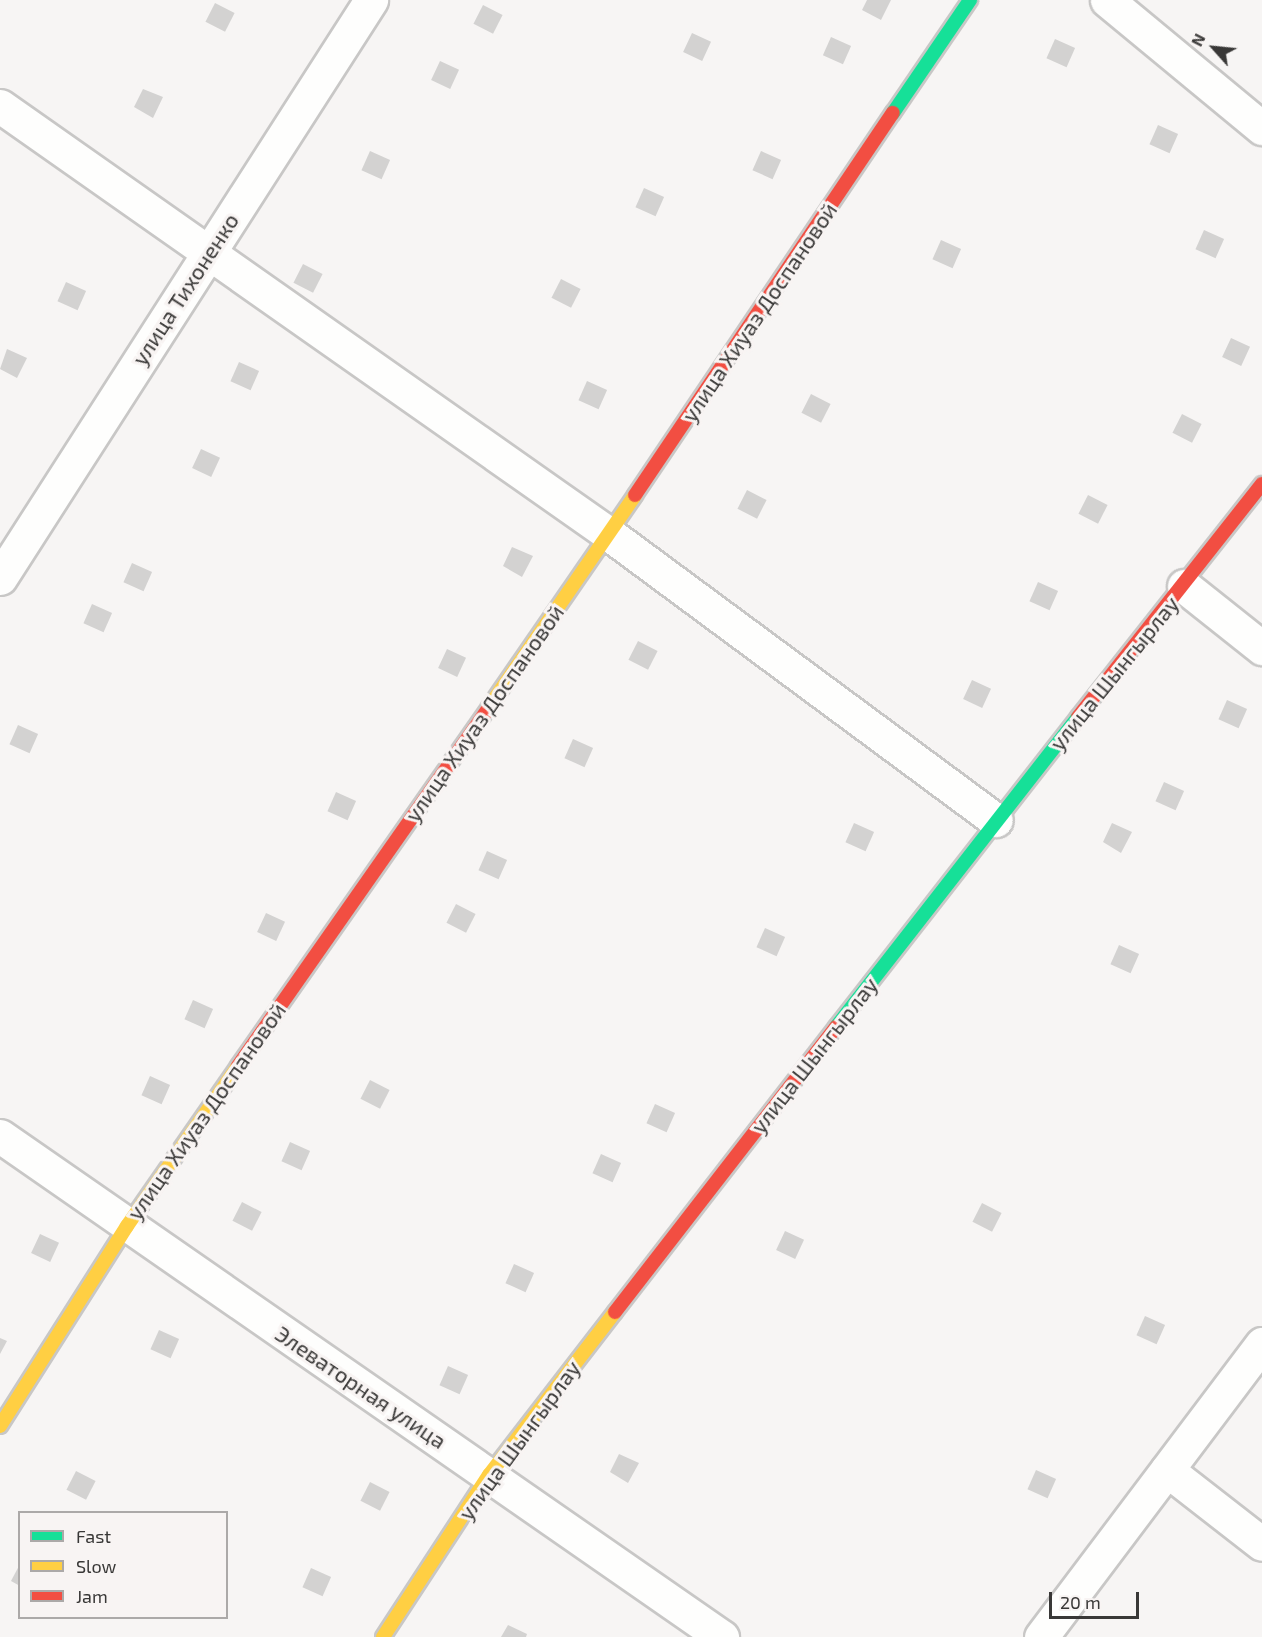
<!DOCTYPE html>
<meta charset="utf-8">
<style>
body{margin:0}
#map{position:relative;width:1262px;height:1637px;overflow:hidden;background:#f7f5f4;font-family:"Exo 2",sans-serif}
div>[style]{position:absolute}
.building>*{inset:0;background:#d3d2d1;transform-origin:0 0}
.roads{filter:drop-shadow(2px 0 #c8c7c6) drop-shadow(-2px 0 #c8c7c6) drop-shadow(0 2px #c8c7c6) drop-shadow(0 -2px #c8c7c6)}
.street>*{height:33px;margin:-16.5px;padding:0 16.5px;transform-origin:16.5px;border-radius:16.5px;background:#fefefd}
.fast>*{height:14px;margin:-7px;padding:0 7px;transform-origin:7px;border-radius:7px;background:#16e098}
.slow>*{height:14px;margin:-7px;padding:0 7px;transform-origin:7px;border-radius:7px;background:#ffcf43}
.jam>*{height:14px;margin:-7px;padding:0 7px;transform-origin:7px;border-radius:7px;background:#f24e42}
span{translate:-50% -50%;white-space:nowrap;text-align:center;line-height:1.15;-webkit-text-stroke:6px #f8f4f3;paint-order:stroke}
.street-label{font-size:22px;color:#393837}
.legend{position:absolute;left:18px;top:1511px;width:210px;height:108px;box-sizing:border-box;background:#f8f4f3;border:2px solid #aca9a8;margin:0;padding:8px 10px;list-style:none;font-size:18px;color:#393837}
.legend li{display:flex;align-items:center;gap:12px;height:30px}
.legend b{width:30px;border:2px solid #aca9a8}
.north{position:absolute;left:1184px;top:18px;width:60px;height:60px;-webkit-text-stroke:4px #f8f4f3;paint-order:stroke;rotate:297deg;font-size:16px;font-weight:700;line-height:24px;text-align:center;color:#393837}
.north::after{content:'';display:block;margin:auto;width:21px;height:27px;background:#393837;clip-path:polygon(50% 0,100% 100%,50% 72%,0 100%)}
.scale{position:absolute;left:1049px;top:1592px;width:90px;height:27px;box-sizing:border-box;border:3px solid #393837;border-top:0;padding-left:8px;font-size:18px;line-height:21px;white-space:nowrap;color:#393837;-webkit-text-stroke:4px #f8f4f3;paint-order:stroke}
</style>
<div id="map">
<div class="building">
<i style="clip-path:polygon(867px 0,891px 0,881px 20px,862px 10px)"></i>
<i style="left:215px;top:3px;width:22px;height:21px;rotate:27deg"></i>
<i style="left:483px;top:5px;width:22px;height:21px;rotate:27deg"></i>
<i style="left:692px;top:33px;width:21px;height:21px;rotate:25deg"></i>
<i style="left:831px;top:37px;width:22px;height:20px;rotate:24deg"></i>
<i style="left:1055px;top:39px;width:22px;height:21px;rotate:24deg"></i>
<i style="left:440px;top:61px;width:21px;height:21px;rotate:25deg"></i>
<i style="clip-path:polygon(143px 89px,163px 97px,153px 118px,134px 107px)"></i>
<i style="left:1158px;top:125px;width:22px;height:21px;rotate:24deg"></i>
<i style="left:370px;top:151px;width:22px;height:21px;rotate:24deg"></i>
<i style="left:761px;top:151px;width:22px;height:21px;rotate:24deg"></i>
<i style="left:644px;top:188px;width:22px;height:21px;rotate:24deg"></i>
<i style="left:1204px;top:230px;width:22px;height:21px;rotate:24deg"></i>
<i style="left:941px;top:240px;width:22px;height:21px;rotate:24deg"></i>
<i style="left:303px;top:264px;width:22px;height:21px;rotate:27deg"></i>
<i style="left:561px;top:279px;width:22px;height:21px;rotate:27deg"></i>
<i style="left:66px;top:282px;width:22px;height:21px;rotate:24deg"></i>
<i style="left:1231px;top:338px;width:21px;height:21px;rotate:25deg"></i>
<i style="clip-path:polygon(7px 349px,27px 358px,17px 378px,0 369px)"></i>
<i style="left:239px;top:362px;width:22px;height:21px;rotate:24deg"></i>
<i style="left:587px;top:381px;width:22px;height:21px;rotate:24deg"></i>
<i style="left:811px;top:394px;width:22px;height:21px;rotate:27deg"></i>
<i style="left:1182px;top:414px;width:22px;height:21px;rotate:27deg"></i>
<i style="left:201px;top:449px;width:21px;height:21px;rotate:25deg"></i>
<i style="left:747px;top:490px;width:22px;height:21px;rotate:27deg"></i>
<i style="left:1088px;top:495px;width:22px;height:21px;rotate:27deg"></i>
<i style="clip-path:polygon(512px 547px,533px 556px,522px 577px,503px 566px)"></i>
<i style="left:132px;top:563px;width:22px;height:21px;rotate:24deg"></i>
<i style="left:1038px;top:582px;width:22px;height:21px;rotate:24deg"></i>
<i style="left:92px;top:604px;width:22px;height:21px;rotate:24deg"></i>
<i style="left:638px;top:641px;width:22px;height:21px;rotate:27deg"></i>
<i style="left:447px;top:649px;width:21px;height:21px;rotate:25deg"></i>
<i style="left:972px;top:680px;width:21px;height:21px;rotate:25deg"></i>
<i style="left:1227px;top:700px;width:22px;height:21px;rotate:24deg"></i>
<i style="left:18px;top:725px;width:22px;height:21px;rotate:24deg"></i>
<i style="left:573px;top:739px;width:22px;height:21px;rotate:24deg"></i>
<i style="left:1164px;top:782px;width:22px;height:21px;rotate:24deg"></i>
<i style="left:336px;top:792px;width:22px;height:21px;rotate:24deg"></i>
<i style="left:854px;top:823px;width:22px;height:21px;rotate:24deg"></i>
<i style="clip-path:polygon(1112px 823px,1132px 832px,1121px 853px,1103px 842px)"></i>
<i style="left:487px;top:851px;width:22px;height:21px;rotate:24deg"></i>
<i style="left:456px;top:904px;width:22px;height:21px;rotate:27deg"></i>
<i style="left:266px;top:913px;width:21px;height:21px;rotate:25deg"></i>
<i style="left:765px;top:928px;width:22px;height:21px;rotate:24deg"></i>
<i style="left:1119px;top:945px;width:22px;height:21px;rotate:24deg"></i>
<i style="left:193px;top:1000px;width:22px;height:21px;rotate:24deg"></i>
<i style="left:150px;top:1076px;width:22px;height:21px;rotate:24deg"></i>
<i style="left:370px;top:1080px;width:22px;height:21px;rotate:27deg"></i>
<i style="left:655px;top:1104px;width:22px;height:21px;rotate:24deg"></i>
<i style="left:290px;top:1142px;width:22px;height:21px;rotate:24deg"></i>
<i style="left:601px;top:1154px;width:22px;height:21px;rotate:24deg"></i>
<i style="left:242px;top:1202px;width:22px;height:21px;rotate:27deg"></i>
<i style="left:982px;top:1203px;width:22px;height:21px;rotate:27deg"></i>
<i style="left:785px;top:1231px;width:21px;height:21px;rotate:25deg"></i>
<i style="left:40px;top:1234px;width:21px;height:21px;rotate:25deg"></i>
<i style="left:514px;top:1264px;width:22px;height:21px;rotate:24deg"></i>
<i style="left:1145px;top:1316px;width:22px;height:21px;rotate:24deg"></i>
<i style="left:159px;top:1330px;width:22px;height:21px;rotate:24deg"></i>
<i style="clip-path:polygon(0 1338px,7px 1341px,0 1354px)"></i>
<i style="left:448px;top:1366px;width:22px;height:21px;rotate:24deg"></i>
<i style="clip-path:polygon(619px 1454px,639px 1463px,628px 1483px,610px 1472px)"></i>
<i style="left:1036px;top:1470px;width:22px;height:21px;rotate:24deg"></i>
<i style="left:76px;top:1471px;width:22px;height:21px;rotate:27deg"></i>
<i style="left:370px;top:1482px;width:22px;height:21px;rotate:27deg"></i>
<i style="clip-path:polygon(20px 1564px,20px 1586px,11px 1581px)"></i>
<i style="left:311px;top:1568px;width:22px;height:21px;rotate:24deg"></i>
<i style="clip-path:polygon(508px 1625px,527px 1634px,526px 1637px,501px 1637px)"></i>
</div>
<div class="roads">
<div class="street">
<i style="left:1107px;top:0;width:201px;rotate:39.6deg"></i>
<i style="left:0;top:106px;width:744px;rotate:35.1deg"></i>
<i style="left:609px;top:534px;width:481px;rotate:36.5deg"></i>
<i style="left:0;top:578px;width:687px;rotate:-57.3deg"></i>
<i style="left:1184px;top:586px;width:100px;rotate:38.5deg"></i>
<i style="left:0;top:1136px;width:879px;rotate:34.76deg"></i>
<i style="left:1167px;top:1470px;width:120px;rotate:37.9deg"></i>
<i style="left:1041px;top:1637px;width:367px;rotate:-53deg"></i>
</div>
<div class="fast">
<i style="left:893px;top:113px;width:137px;rotate:-55.7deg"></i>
<i style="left:836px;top:1027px;width:393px;rotate:-52deg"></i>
</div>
<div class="slow">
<i style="left:489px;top:707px;width:257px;rotate:-55.4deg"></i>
<i style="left:0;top:1426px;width:237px;rotate:-57.6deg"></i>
<i style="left:127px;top:1226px;width:195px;rotate:-55.2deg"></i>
<i style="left:383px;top:1637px;width:194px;rotate:-56.8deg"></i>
<i style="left:489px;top:1475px;width:206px;rotate:-52.3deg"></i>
</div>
<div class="jam">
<i style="left:635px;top:495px;width:461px;rotate:-56deg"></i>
<i style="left:1078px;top:717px;width:297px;rotate:-51.7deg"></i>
<i style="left:238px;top:1066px;width:438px;rotate:-55deg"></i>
<i style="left:615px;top:1312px;width:361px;rotate:-52.2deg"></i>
</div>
</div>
<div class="street-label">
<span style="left:185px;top:289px;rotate:-57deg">улица Тихоненко</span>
<span style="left:759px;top:312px;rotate:-56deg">улица Хиуаз Доспановой</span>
<span style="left:1114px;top:673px;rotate:-51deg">улица Шынгырлау</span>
<span style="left:484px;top:713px;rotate:-55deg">улица Хиуаз Доспановой</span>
<span style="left:814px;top:1055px;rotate:-52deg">улица Шынгырлау</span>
<span style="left:206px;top:1111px;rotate:-55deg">улица Хиуаз Доспановой</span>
<span style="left:361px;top:1387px;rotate:34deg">Элеваторная улица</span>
<span style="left:519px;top:1440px;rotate:-54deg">улица Шынгырлау</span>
</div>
<ul class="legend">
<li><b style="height:8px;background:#16e098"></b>Fast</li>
<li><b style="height:8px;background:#ffcf43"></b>Slow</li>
<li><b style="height:8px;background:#f24e42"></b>Jam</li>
</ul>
<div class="north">N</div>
<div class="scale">20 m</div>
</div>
